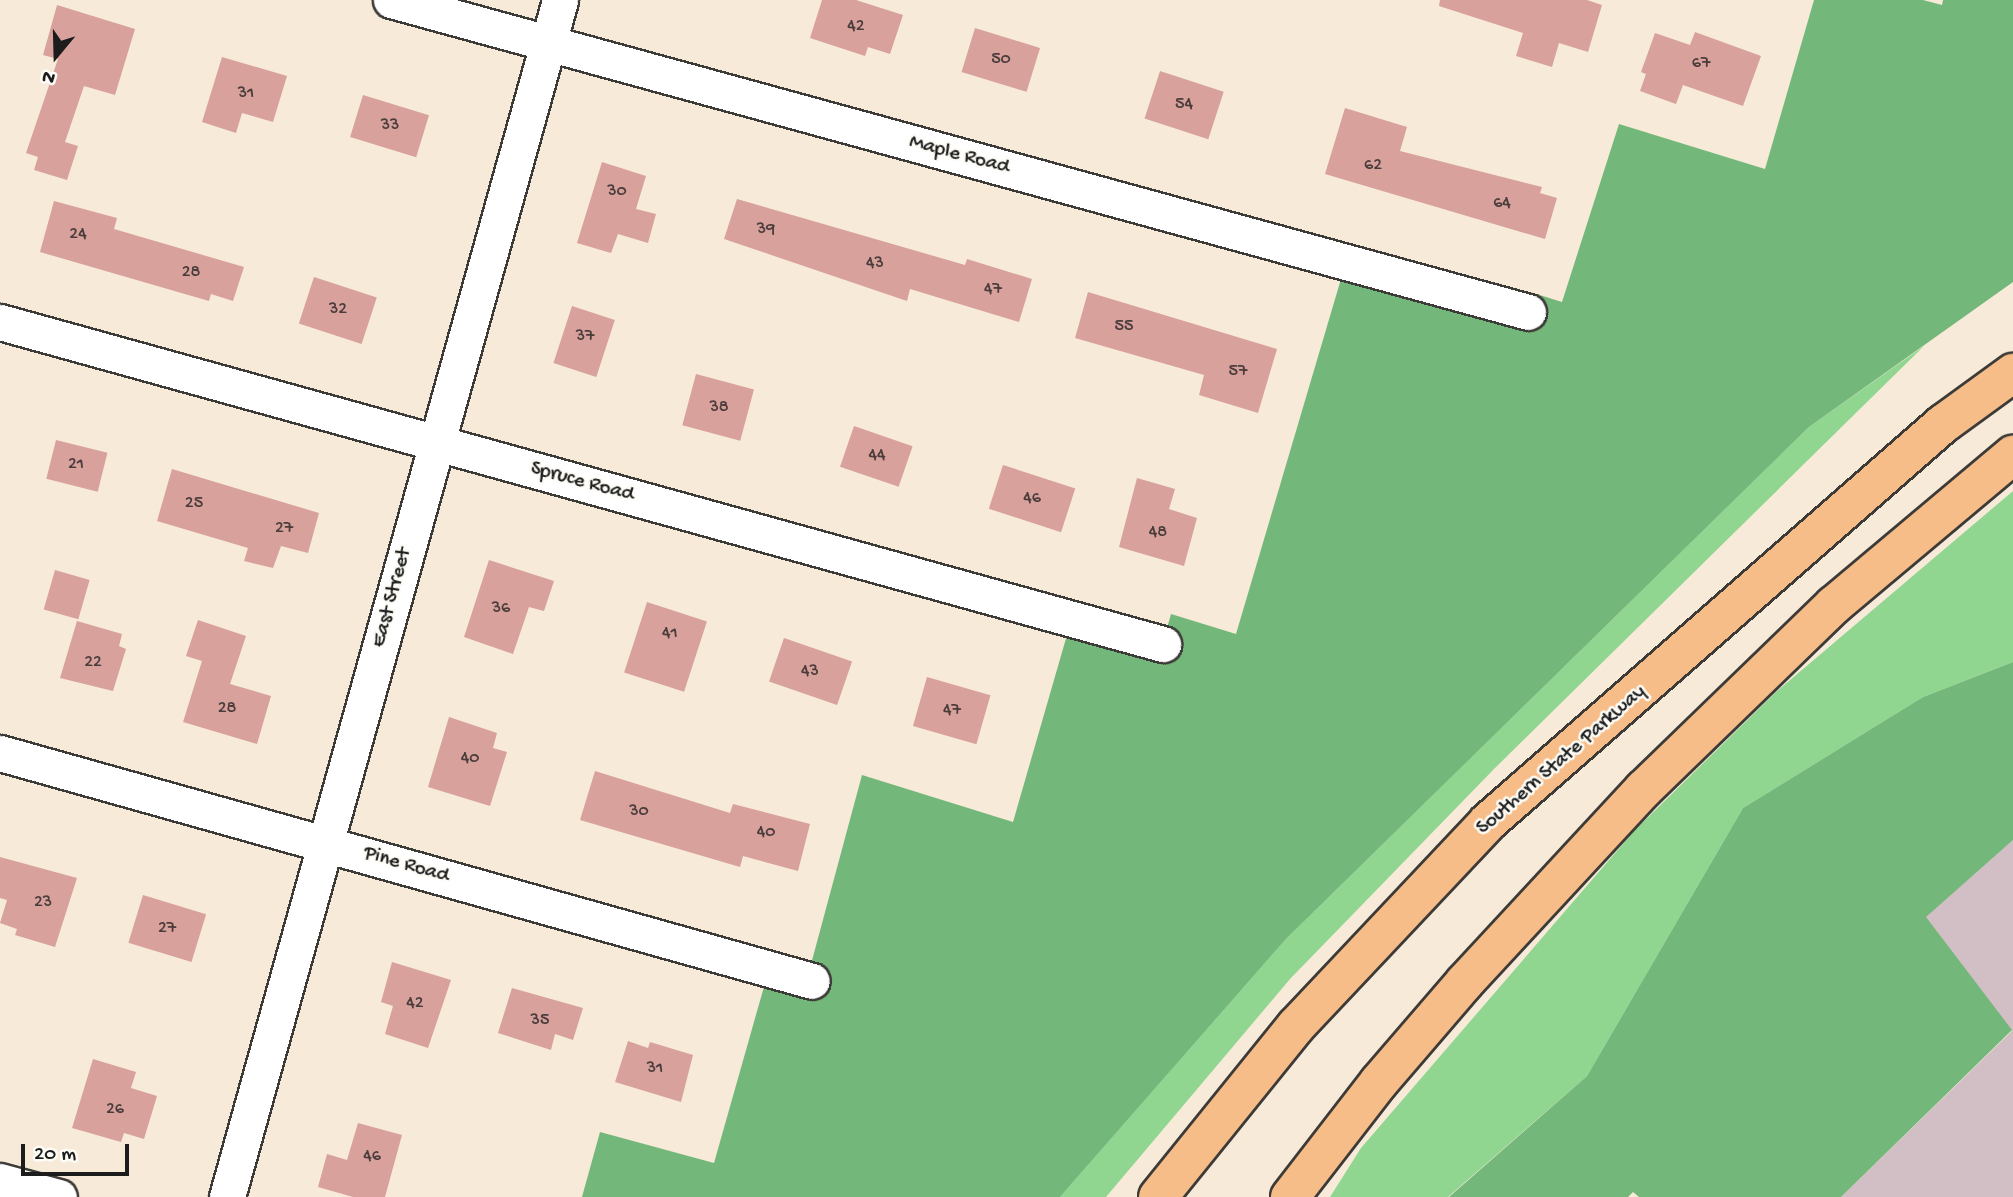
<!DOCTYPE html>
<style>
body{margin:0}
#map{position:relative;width:2013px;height:1197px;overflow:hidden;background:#f7ead8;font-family:"Gochi Hand",sans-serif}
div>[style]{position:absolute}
.industrial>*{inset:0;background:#d2bec5}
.green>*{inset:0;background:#90d690}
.forest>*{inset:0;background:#74b77a}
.building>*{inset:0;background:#d8a19c;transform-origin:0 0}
.roads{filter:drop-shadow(2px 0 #3d3b38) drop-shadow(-2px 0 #3d3b38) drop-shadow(0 2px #3d3b38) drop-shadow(0 -2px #3d3b38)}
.street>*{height:35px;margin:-17.5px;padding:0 17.5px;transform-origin:17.5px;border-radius:17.5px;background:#fff}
.highway>*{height:38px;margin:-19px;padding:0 19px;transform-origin:19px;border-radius:19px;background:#f7bd88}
span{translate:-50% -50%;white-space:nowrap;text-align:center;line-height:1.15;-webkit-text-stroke:5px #fdfcf7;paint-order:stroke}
.number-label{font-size:18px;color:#4b3d3c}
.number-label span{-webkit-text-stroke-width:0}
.street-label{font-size:21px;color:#1c1c1c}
.north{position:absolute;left:21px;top:21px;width:70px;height:70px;-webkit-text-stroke:5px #fdfcf7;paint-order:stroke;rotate:199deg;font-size:19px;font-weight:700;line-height:28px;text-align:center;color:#1c1c1c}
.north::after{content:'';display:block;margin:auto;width:24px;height:32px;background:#1c1c1c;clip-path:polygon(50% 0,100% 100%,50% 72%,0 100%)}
.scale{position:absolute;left:21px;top:1144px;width:108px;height:32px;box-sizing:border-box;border:4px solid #1c1c1c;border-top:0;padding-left:9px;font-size:21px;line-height:24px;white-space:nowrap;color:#1c1c1c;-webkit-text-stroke:5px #fdfcf7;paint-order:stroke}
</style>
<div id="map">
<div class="industrial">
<i style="clip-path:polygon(2013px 840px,2013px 1197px,1841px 1197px,2012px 1031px,1925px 917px)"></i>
</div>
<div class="green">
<i style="clip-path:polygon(1924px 346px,1494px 769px,1290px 979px,1106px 1197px,1060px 1197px,1286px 939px,1809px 427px)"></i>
<i style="clip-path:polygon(2013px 491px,2013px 662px,1923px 697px,1743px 808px,1587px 1076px,1448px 1197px,1330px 1197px,1361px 1148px,1635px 830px,1776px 692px)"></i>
</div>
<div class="forest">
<i style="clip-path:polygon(1814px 0,1923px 0,1942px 5px,1943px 0,2013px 0,2013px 282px,1809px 427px,1286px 939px,1060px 1197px,582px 1197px,600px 1132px,714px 1163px,769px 969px,807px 979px,862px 775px,1013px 822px,1069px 628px,1161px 649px,1171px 614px,1236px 634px,1346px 262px,1524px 310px,1530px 292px,1562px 302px,1619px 124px,1765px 169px)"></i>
<i style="clip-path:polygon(2013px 662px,2013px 840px,1926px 917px,2012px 1030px,1841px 1197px,1639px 1197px,1633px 1192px,1628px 1197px,1449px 1197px,1587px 1076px,1743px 808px,1923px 697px)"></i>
</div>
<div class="building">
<i style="clip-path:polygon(822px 0,856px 0,903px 15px,890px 54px,868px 47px,865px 56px,810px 38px)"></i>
<i style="clip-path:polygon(1440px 0,1587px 0,1602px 5px,1588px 52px,1559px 43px,1552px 67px,1516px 56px,1523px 33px,1439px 6px)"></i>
<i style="clip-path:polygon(57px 5px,135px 29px,115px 95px,84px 86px,65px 142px,78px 146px,67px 180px,34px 170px,38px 157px,26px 153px,58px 59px,43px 55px)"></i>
<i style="left:975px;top:28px;width:68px;height:46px;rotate:17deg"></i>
<i style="clip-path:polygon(1695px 32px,1761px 56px,1743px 106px,1683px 85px,1676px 104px,1640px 91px,1646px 74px,1641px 72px,1655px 33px,1690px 45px)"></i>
<i style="clip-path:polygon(222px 57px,287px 76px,273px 122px,242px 113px,236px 133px,202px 122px)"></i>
<i style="left:1160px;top:71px;width:67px;height:50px;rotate:18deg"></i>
<i style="left:363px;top:95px;width:69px;height:44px;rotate:17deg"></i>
<i style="clip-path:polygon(1345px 108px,1407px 127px,1400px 151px,1542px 187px,1540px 193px,1557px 198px,1545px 239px,1325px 174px)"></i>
<i style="clip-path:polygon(602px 162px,646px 176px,636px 209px,656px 214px,648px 243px,618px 234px,611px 253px,577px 243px)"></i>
<i style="clip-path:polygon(737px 199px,965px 265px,967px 259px,1032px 279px,1019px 322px,910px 289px,907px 301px,724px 239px)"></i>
<i style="clip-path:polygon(54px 201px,117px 218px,114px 229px,244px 267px,233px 301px,211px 294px,209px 301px,40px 252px)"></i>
<i style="left:314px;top:277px;width:66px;height:49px;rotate:18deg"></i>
<i style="clip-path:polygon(1088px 292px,1277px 349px,1258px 413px,1199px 395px,1204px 375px,1075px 338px)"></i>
<i style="left:572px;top:306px;width:45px;height:60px;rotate:18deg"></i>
<i style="left:696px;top:374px;width:60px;height:53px;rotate:15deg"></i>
<i style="left:854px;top:426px;width:62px;height:43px;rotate:19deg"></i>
<i style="left:56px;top:440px;width:53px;height:40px;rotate:14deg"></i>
<i style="left:1003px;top:465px;width:76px;height:46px;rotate:18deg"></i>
<i style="clip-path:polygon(172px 469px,319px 513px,308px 553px,281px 546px,273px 568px,244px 561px,248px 548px,157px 521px)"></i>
<i style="clip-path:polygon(1137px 478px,1175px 489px,1169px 509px,1197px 518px,1184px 566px,1119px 547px)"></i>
<i style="clip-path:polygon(489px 560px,554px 581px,544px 611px,529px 607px,513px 654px,464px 637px)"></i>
<i style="left:55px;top:570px;width:36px;height:41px;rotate:16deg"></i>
<i style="left:647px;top:602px;width:63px;height:74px;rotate:18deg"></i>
<i style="clip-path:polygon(198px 620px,246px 636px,230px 684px,271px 696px,257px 744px,183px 722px,202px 661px,186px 656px)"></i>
<i style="clip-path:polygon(77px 621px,122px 634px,119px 646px,126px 649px,113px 691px,60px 678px)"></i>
<i style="left:784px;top:638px;width:72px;height:46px;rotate:19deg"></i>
<i style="left:927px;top:677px;width:66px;height:51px;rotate:16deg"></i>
<i style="clip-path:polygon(449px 717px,497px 733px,493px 748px,507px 752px,490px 806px,428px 787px)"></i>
<i style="clip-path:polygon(595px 771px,730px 813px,733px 804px,810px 824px,798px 871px,743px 856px,740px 867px,580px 820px)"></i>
<i style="clip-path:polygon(0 857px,77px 878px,55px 947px,15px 935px,17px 929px,0 923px,7px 900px,0 898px)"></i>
<i style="left:143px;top:895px;width:66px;height:50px;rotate:17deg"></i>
<i style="clip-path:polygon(392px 962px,451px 980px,428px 1048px,385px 1034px,393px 1006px,381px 1002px)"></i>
<i style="clip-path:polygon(512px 988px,583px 1008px,573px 1040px,555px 1034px,551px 1050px,498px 1033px)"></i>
<i style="clip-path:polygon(628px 1041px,648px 1048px,650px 1042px,693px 1055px,681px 1102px,615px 1082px)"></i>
<i style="clip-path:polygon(93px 1059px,136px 1072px,131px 1088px,157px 1096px,144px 1139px,124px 1133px,121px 1142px,72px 1128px)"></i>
<i style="clip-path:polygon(358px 1123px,402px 1135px,385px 1197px,353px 1197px,318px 1187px,327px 1154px,347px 1160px)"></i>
</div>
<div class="roads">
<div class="street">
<i style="left:391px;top:0;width:1179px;rotate:15.34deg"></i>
<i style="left:0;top:322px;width:1207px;rotate:15.48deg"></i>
<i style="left:0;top:753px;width:843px;rotate:15.68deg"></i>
<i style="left:0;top:1181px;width:61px;rotate:15.2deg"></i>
<i style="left:227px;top:1197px;width:1242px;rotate:-74.45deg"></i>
</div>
<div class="highway">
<i style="left:1158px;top:1197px;width:220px;rotate:-51.1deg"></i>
<i style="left:1296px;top:1026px;width:280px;rotate:-46.7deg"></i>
<i style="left:1488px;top:822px;width:605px;rotate:-41.18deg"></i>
<i style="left:1943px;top:424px;width:87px;rotate:-36.1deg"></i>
<i style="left:1290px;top:1197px;width:145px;rotate:-52.3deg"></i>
<i style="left:1379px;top:1082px;width:132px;rotate:-49.3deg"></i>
<i style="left:1465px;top:982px;width:263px;rotate:-47.2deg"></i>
<i style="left:1644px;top:789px;width:264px;rotate:-44.1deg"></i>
<i style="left:1834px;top:605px;width:234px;rotate:-40deg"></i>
</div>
</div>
<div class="number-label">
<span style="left:856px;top:27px">42</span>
<span style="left:1001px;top:60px">50</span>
<span style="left:1701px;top:64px">67</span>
<span style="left:246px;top:94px">31</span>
<span style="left:1184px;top:105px">54</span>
<span style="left:390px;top:126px">33</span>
<span style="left:1373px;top:166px">62</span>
<span style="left:617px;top:192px">30</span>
<span style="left:1502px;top:204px">64</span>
<span style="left:766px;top:230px">39</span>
<span style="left:78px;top:235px">24</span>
<span style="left:875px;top:264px">43</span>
<span style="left:191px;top:273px">28</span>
<span style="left:993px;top:290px">47</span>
<span style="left:338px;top:310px">32</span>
<span style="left:1124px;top:327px">55</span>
<span style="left:585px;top:337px">37</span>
<span style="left:1238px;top:372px">57</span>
<span style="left:719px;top:408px">38</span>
<span style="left:877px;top:456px">44</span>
<span style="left:76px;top:465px">21</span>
<span style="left:1032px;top:499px">46</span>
<span style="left:194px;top:504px">25</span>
<span style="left:284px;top:529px">27</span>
<span style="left:1158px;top:533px">48</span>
<span style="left:501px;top:609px">36</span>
<span style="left:670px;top:634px">41</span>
<span style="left:93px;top:663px">22</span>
<span style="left:810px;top:672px">43</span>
<span style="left:227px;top:709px">28</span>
<span style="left:952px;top:711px">47</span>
<span style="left:470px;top:759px">40</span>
<span style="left:639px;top:812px">30</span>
<span style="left:766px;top:833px">40</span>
<span style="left:43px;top:903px">23</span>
<span style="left:167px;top:929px">27</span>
<span style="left:415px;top:1004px">42</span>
<span style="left:540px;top:1021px">35</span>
<span style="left:655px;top:1069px">31</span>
<span style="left:115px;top:1110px">26</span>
<span style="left:372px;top:1157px">46</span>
</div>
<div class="street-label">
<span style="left:959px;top:156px;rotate:15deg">Maple Road</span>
<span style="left:582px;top:483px;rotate:15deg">Spruce Road</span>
<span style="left:393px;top:598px;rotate:-75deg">East Street</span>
<span style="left:1562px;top:761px;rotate:-41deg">Southern State Parkway</span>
<span style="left:406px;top:866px;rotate:16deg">Pine Road</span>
</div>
<div class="north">N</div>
<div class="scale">20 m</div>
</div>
